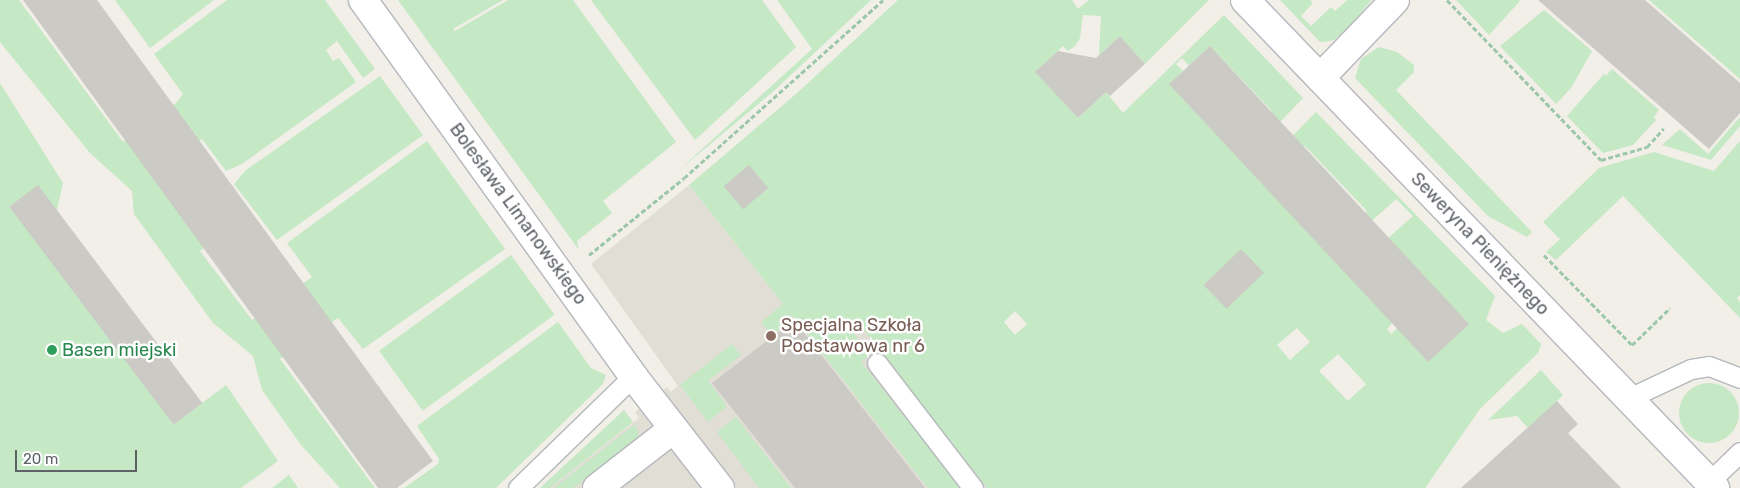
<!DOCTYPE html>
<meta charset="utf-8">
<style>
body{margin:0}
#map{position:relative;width:1740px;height:488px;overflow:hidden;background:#f1efe8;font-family:Rubik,sans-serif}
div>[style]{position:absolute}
.education>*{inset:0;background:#e1ded6}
.green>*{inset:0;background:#c5e8c5;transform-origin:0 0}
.round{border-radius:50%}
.building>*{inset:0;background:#cccac5;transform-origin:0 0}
.path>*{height:3px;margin-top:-1.5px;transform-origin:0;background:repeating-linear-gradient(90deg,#9cc7a9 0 5px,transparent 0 7.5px)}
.roads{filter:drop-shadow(1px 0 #b5b8bc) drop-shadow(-1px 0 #b5b8bc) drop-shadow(0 1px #b5b8bc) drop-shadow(0 -1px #b5b8bc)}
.service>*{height:19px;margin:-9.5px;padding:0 9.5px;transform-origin:9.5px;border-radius:9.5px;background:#fff}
.minor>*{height:28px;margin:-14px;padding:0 14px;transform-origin:14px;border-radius:14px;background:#fff}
.dots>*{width:14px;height:14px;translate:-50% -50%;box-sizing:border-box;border:2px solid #fff;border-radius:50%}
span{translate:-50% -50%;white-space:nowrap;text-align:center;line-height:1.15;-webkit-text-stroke:5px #fff;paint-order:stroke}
.street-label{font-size:18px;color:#5f6368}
.education-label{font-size:18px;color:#785e54}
.left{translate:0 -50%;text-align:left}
.leisure-label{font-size:18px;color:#27864d}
.scale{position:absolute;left:15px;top:450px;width:122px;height:22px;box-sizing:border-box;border:2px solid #5f6368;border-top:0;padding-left:6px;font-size:15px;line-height:18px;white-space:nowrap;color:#5f6368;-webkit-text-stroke:4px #fff;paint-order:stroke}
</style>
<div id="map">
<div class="education">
<i style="clip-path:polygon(689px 185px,783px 304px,827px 267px,1021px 488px,550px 488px,639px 418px,635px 412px,667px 387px,671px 392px,678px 386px,591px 264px)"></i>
</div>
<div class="green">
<i style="clip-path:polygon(0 0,19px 0,123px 142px,176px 103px,183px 94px,154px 54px,227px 0,325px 0,375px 69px,363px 78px,337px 41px,326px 50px,333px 61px,339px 58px,356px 82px,242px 164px,226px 171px,202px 139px,152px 176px,204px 248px,200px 251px,252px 320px,312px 277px,287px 243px,427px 141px,505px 249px,363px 349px,338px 318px,280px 359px,375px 488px,340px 488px,301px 445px,262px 390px,253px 356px,213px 323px,134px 214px,132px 191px,90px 153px,0 42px)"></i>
<i style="clip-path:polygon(115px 0,214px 0,150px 48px)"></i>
<i style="clip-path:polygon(398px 0,503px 0,453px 29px,455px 31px,508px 0,573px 0,676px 142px,603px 201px,612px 213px,577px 241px,579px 250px)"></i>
<i style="clip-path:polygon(591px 0,762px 0,796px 47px,695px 140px)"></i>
<i style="clip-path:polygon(777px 0,871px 0,775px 90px,678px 171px,812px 49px)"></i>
<i style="clip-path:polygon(evenodd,898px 0,1072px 0,1078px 9px,1089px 0,1209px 0,1145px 64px,1120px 36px,1099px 55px,1101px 16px,1083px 15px,1080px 38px,1075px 46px,1068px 51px,1063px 46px,1036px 72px,1078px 118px,1106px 92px,1123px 113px,1224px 15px,1303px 98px,1263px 140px,1271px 110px,1210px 46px,1189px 66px,1182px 58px,1176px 64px,1183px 71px,1170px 85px,1326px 251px,1340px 238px,1394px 321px,1387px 329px,1391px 334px,1399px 327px,1367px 257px,1413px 216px,1396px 199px,1354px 237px,1348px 231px,1367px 211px,1305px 146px,1276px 153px,1316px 112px,1495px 296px,1486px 320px,1503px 333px,1522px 324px,1541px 344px,1538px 353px,1480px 409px,1425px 488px,987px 488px,862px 327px,854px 334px,870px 354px,861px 362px,961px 488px,928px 488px,792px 315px,772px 336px,761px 322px,783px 304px,689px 185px,796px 94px,898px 0,1015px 311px,1027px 324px,1015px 335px,1004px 322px,1015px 311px,898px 0,1297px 328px,1310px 342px,1290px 360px,1277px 345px,1297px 328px,898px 0,1338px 354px,1366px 384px,1348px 401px,1319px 371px,1338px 354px)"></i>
<i style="clip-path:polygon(1280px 0,1310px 0,1313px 3px,1301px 16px,1311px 26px,1331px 7px,1335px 11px,1347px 0,1372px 0,1346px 30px,1334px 40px,1324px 42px,1320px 42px)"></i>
<i style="clip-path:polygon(1456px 0,1519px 0,1520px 1px,1489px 35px)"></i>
<i style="clip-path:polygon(1649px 0,1740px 0,1740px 79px)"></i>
<i style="clip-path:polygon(1544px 10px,1592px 51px,1571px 88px,1556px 104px,1500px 46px)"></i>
<i style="clip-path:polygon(1379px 47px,1397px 52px,1414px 65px,1414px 72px,1396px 90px,1532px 232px,1527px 237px,1488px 216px,1355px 78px,1361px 59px)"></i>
<i style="clip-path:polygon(1612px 69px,1659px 110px,1654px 117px,1656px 120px,1633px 145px,1603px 153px,1567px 116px,1604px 74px,1606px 76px)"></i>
<i style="clip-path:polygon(380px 76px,423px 135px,277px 240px,234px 184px,246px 170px)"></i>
<i style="clip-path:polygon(0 83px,63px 183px,52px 233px,173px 425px,226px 385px,278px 461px,241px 488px,0 488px)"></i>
<i style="clip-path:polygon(1740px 117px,1740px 126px,1711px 160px,1662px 145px,1680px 129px,1708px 154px)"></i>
<i style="clip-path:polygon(1740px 141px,1740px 295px,1737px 298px,1740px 302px,1740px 318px,1623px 196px,1556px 260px,1546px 252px,1560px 239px,1543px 222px,1599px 168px,1654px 152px,1714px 171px)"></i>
<i style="left:511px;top:255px;width:74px;height:163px;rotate:54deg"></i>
<i style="clip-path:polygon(558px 322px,591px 368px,606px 375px,603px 384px,496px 488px,404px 488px,438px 464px,439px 459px,417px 426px)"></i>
<i style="clip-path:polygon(732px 344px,741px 355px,708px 381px,727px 406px,708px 422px,680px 385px)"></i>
<i style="clip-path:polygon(1541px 370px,1563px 395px,1547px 411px,1528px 428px,1517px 416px,1488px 420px)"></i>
<i class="round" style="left:1679px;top:383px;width:60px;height:60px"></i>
<i style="clip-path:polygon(624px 410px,633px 422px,550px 488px,540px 488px)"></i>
<i style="clip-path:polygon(736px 417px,791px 488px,759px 488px,717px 432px)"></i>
<i style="clip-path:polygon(635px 424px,639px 437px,573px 488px,554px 488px)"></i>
<i style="clip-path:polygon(289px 475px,298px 488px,272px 488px)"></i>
</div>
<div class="building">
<i style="clip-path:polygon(23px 0,97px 0,433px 461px,397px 488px,378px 488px)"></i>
<i style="clip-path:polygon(1538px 0,1645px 0,1740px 83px,1740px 113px,1709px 149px)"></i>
<i style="clip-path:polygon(1120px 36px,1145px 64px,1110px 96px,1106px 92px,1078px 118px,1035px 72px,1058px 51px,1096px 58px)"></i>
<i style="left:1210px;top:46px;width:380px;height:56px;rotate:47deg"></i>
<i style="left:749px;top:165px;width:30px;height:33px;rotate:50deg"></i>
<i style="left:38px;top:185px;width:273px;height:36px;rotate:53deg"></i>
<i style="left:1241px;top:249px;width:33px;height:52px;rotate:46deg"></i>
<i style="clip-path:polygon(794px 320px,925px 488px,795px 488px,712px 383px)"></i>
<i style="clip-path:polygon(1557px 401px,1578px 424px,1568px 433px,1621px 488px,1461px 488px)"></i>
</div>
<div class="path">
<i style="left:1447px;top:0;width:222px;rotate:46.1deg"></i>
<i style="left:1601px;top:160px;width:48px;rotate:-15.8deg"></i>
<i style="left:1647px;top:147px;width:25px;rotate:-48deg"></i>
<i style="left:589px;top:255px;width:122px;rotate:-39deg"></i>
<i style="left:684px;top:178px;width:267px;rotate:-41.8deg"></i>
<i style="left:1544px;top:255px;width:126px;rotate:45.6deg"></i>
<i style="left:1632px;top:345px;width:53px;rotate:-44.2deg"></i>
</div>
<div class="roads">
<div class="service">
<i style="left:877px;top:363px;width:158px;rotate:52.5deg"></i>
<i style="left:1629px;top:398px;width:68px;rotate:-25.1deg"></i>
<i style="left:1691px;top:369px;width:18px;rotate:-9deg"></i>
<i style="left:1709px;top:366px;width:33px;rotate:21deg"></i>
<i style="left:1709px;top:482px;width:43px;rotate:-44.1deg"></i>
<i style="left:518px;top:488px;width:161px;rotate:-44.2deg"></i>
</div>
<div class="minor">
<i style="left:363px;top:0;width:463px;rotate:54.3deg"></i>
<i style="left:633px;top:376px;width:142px;rotate:52.2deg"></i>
<i style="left:1245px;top:0;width:678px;rotate:46.08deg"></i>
<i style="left:1320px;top:78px;width:108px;rotate:-46.1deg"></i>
<i style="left:597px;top:488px;width:96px;rotate:-37.8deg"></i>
</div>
</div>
<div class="dots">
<i style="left:771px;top:336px;background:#8d6e63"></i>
<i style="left:52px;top:350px;background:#2e9e5b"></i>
</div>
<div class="street-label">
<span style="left:518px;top:214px;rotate:54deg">Bolesława Limanowskiego</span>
<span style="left:1480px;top:244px;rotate:46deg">Seweryna Pieniężnego</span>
</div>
<div class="education-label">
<span class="left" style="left:781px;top:336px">Specjalna Szkoła<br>Podstawowa nr 6</span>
</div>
<div class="leisure-label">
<span class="left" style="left:62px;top:350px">Basen miejski</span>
</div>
<div class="scale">20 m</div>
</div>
